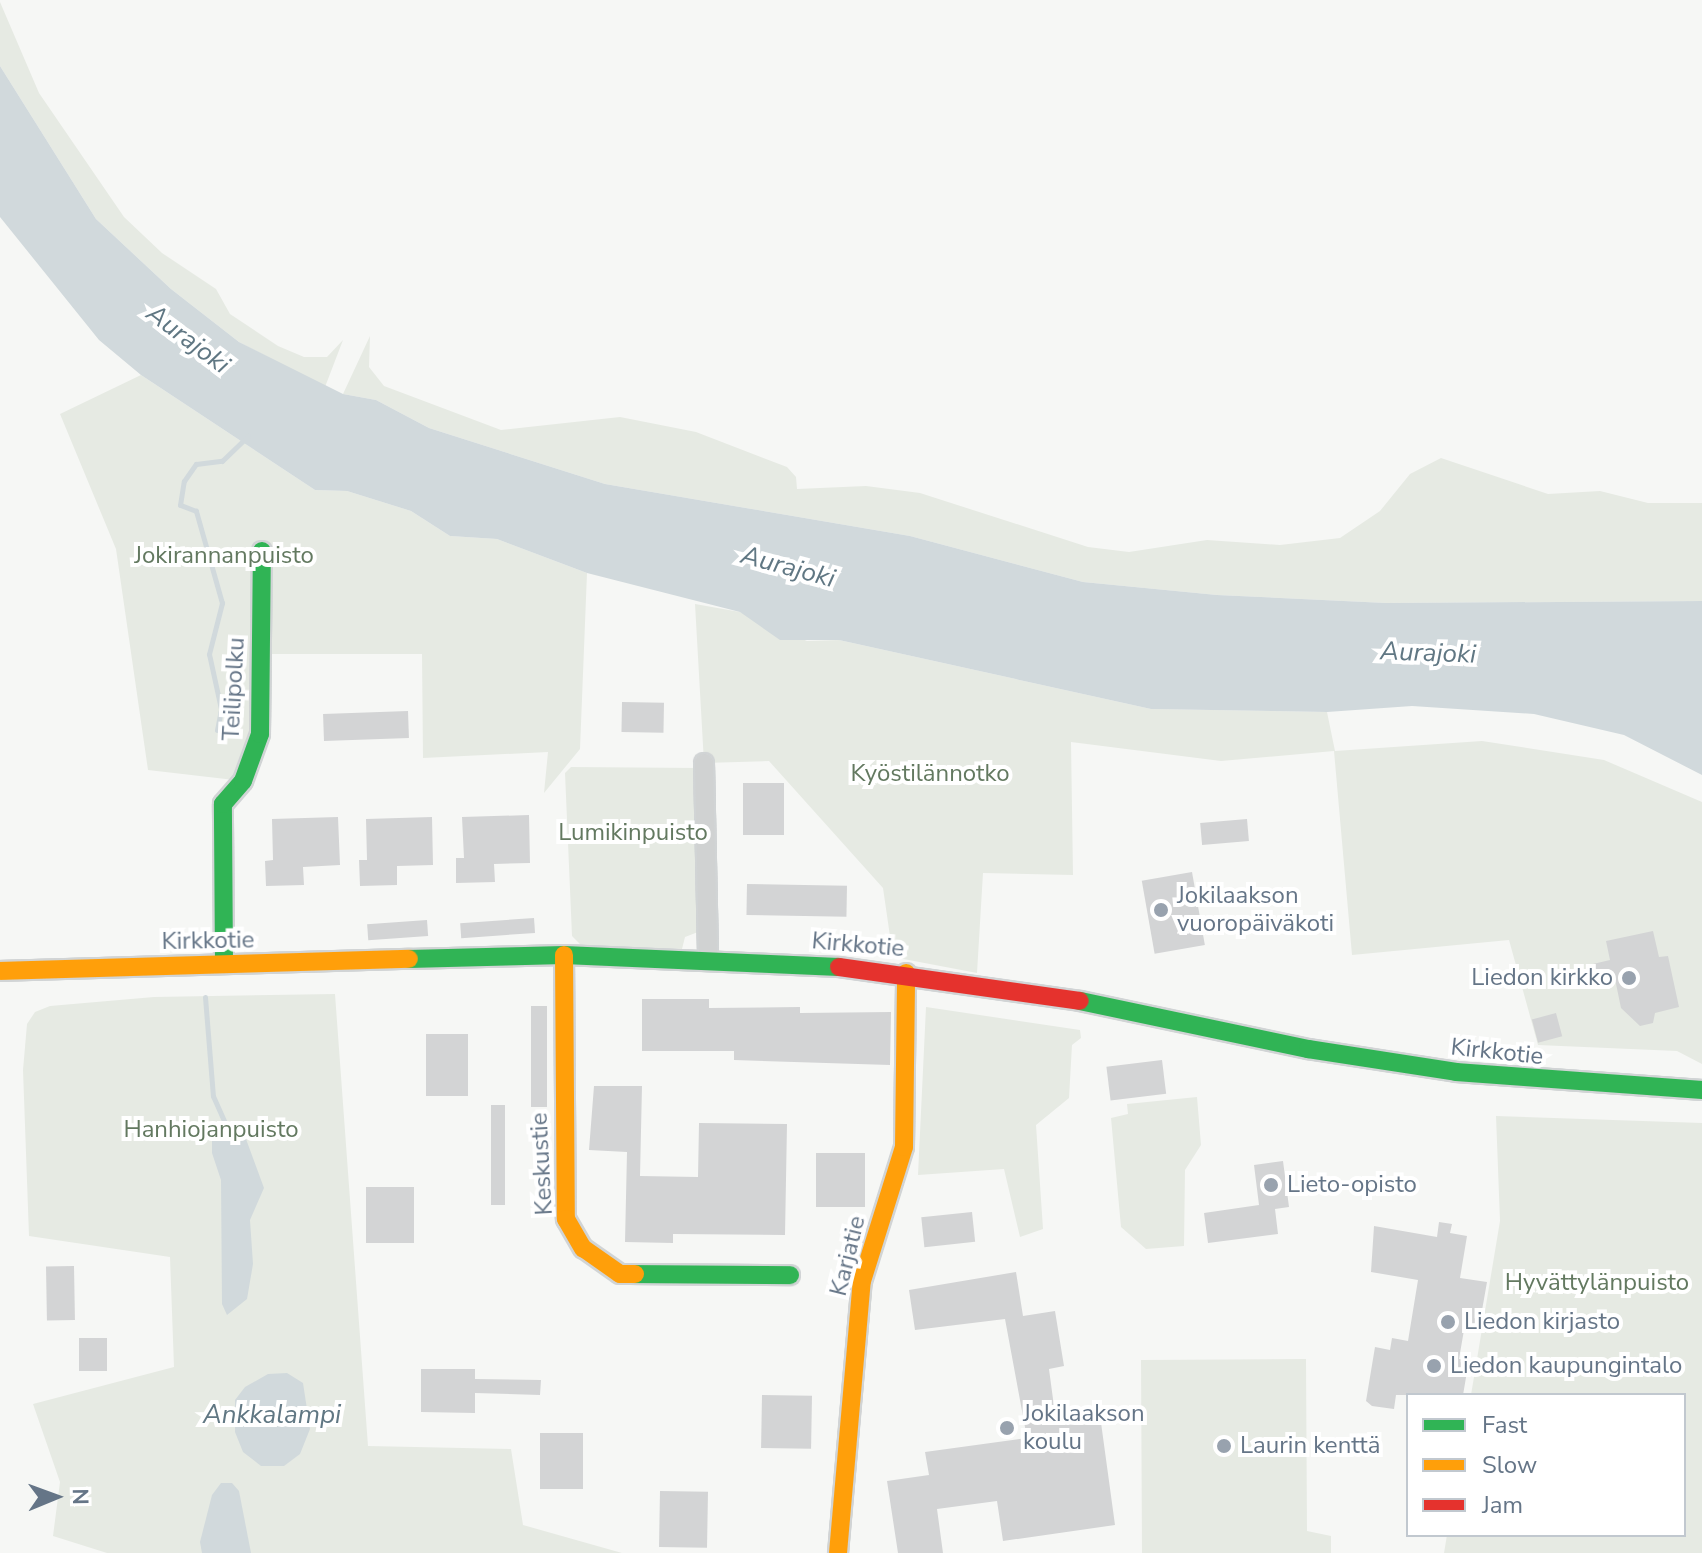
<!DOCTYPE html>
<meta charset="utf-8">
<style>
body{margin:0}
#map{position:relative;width:1702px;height:1553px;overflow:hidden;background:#f6f7f5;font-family:"Nunito Sans",sans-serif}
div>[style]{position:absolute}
.green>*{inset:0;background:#e6eae3}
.water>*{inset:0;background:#d1d9dc}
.stream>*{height:5px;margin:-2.5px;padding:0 2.5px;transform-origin:2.5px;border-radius:2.5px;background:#d1d9dc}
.building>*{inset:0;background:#d3d4d5;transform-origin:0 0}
.roads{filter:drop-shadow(2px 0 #d1d4d5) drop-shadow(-2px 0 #d1d4d5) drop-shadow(0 2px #d1d4d5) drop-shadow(0 -2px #d1d4d5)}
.street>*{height:18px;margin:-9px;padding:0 9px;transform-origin:9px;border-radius:9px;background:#d0d2d2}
.fast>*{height:18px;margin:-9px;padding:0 9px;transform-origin:9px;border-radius:9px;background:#30b455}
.slow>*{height:18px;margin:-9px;padding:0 9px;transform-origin:9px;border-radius:9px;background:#ff9f0a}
.jam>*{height:18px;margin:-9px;padding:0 9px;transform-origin:9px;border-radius:9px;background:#e5322d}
.dots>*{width:22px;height:22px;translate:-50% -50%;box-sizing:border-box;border:4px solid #fff;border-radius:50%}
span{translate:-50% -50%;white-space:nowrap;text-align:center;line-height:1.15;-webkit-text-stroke:8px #fff;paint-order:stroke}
.park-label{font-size:24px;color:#637960}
.street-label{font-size:24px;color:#657587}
.poi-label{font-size:24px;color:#657587}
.left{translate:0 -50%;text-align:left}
.right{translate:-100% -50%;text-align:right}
.water-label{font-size:26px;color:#607783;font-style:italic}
.legend{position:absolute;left:1406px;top:1393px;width:280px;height:144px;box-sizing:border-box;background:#fff;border:2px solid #c1c8cf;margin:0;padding:10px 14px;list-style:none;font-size:24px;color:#657587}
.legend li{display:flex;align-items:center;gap:16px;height:40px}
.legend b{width:40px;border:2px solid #c1c8cf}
.north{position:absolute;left:16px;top:1457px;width:80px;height:80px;-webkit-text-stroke:6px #fff;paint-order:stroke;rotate:89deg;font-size:22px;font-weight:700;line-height:32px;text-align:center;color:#657587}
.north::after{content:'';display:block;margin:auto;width:28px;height:36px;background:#657587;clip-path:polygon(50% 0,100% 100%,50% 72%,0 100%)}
</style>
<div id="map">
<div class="green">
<i style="clip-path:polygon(0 2px,39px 93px,124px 217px,162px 253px,216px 289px,230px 314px,278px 346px,304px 357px,327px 357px,343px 340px,325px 387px,239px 342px,171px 289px,96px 219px,0 66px)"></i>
<i style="clip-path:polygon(370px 336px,369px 367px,384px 386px,501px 430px,620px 417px,696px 432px,787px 467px,796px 477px,797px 489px,866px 486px,920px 493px,1088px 547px,1129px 552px,1207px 540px,1280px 545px,1340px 538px,1380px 511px,1410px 474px,1441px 458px,1548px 494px,1600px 491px,1648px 503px,1702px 503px,1702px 601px,1386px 603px,1217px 595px,1083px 582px,910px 536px,605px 484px,429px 428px,376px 400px,343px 394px)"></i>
<i style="clip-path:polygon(141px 375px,315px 490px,347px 491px,411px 511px,450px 536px,497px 539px,587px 573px,580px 749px,544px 793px,548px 752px,423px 758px,422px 654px,263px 654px,243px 781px,148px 770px,116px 549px,60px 414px)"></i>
<i style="clip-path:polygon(695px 604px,740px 612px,807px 641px,839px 640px,1151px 709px,1327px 712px,1335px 751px,1482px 741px,1604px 760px,1702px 802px,1702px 1064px,1677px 1051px,1538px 1045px,1509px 940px,1352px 955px,1334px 751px,1221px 761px,1071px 742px,1073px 875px,983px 873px,977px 973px,893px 957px,883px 888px,769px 761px,704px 763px)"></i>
<i style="clip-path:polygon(571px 767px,699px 768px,698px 932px,685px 937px,682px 949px,581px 945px,572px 936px,565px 773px)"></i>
<i style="clip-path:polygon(335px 994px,368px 1446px,511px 1449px,523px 1525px,622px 1553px,107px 1553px,53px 1536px,60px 1482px,33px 1404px,174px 1367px,170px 1257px,29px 1236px,23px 1070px,27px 1024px,35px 1012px,50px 1006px,154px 997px)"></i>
<i style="clip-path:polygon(926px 1007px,1080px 1030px,1081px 1038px,1072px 1045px,1069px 1098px,1036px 1125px,1043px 1229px,1020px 1237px,1004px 1169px,918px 1175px)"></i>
<i style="clip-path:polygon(1197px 1097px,1201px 1145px,1185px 1170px,1184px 1246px,1146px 1249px,1121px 1227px,1111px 1118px,1128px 1114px,1127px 1104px)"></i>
<i style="clip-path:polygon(1496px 1116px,1702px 1123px,1702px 1553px,1444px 1553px,1447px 1535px,1684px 1535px,1684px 1395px,1471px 1395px,1500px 1221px)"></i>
<i style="clip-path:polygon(1306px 1359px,1307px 1531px,1331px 1536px,1331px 1553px,1142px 1553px,1141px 1360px)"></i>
</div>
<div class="water">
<i style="clip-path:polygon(0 66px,96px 219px,171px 289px,239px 342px,343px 394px,376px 400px,429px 428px,605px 484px,910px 536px,1083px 582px,1217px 595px,1386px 603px,1702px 601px,1702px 775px,1624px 735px,1534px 714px,1412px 706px,1327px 712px,1151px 709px,839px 640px,780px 640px,740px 612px,587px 573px,497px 539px,450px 536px,411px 511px,347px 491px,315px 490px,141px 375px,99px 340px,0 217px)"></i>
<i style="clip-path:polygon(229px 1132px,246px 1139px,264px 1188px,250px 1220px,253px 1264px,247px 1299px,227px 1315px,222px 1304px,221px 1180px,212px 1153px,212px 1135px)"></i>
<i style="clip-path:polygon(287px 1373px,303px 1383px,310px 1429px,300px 1454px,284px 1466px,261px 1466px,243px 1452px,235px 1432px,235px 1400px,245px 1387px,268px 1374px)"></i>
<i style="clip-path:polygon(221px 1483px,232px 1483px,239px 1491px,251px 1553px,202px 1553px,200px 1542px,212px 1495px)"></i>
</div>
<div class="stream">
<i style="left:217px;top:730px;width:21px;rotate:-79deg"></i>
<i style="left:221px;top:709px;width:56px;rotate:-102.3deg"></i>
<i style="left:209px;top:654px;width:53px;rotate:-75.7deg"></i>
<i style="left:222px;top:603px;width:96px;rotate:-105.8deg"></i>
<i style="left:196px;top:511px;width:17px;rotate:-159deg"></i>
<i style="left:180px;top:505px;width:24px;rotate:-81deg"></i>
<i style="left:184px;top:481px;width:21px;rotate:-55deg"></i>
<i style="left:196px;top:464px;width:26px;rotate:-7deg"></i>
<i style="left:222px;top:461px;width:36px;rotate:-44deg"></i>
<i style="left:205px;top:997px;width:99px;rotate:85.4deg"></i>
<i style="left:213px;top:1096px;width:39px;rotate:66deg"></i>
</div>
<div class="building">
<i style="left:622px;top:702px;width:42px;height:30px;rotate:1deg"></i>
<i style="left:408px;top:711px;width:27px;height:85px;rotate:88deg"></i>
<i style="left:743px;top:783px;width:41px;height:52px"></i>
<i style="clip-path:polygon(529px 815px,530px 863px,494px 864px,495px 882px,456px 883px,456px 858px,464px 858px,462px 817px)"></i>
<i style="clip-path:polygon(338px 817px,340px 865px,303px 867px,304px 885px,266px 886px,265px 861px,273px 860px,272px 819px)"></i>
<i style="clip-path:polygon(432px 817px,433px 865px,397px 866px,397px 885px,360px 886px,359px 860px,367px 860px,366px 819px)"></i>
<i style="left:1247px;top:819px;width:22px;height:47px;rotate:85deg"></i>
<i style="left:1192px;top:872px;width:74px;height:51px;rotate:80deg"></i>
<i style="left:747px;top:884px;width:100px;height:31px;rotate:1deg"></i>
<i style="left:534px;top:918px;width:15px;height:74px;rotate:86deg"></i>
<i style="left:427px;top:920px;width:16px;height:60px;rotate:86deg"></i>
<i style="clip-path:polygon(1653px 931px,1659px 957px,1668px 956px,1679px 1007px,1655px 1013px,1653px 1023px,1640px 1026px,1621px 1008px,1615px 979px,1598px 982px,1593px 964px,1610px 960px,1606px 941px)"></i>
<i style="clip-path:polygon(642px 999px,709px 999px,709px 1008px,800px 1007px,800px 1013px,891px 1012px,890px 1065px,734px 1060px,734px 1051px,642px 1051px)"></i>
<i style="left:531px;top:1006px;width:16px;height:101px"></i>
<i style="left:1556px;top:1013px;width:24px;height:25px;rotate:75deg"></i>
<i style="left:426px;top:1034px;width:42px;height:62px"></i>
<i style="left:1162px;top:1060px;width:34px;height:56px;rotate:83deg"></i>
<i style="clip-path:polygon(594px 1086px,642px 1086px,640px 1176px,698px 1177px,699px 1123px,787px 1124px,785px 1235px,673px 1234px,673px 1243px,625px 1242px,627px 1152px,589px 1150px)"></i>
<i style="left:491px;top:1105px;width:14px;height:100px"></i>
<i style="left:816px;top:1153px;width:49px;height:54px"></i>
<i style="clip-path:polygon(1283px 1161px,1289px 1207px,1275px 1209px,1278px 1234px,1208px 1243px,1204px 1213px,1259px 1205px,1254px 1165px)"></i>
<i style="left:366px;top:1187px;width:48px;height:56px"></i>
<i style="left:972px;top:1212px;width:30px;height:51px;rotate:84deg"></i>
<i style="clip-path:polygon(1439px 1222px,1452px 1224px,1450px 1233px,1467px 1236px,1460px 1278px,1487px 1282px,1478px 1333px,1464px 1330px,1459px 1359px,1469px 1360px,1463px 1395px,1396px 1395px,1394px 1409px,1372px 1406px,1366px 1401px,1375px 1347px,1390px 1350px,1392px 1338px,1408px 1341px,1418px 1280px,1371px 1272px,1374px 1226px,1437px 1237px)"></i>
<i style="left:74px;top:1266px;width:54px;height:28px;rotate:89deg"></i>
<i style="clip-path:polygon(1016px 1272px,1023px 1316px,1055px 1311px,1064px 1366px,1049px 1369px,1055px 1414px,1099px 1408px,1115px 1525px,1003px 1541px,997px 1501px,937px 1509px,943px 1553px,898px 1553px,887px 1481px,929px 1475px,925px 1452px,1027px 1438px,1005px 1319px,915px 1330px,909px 1290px)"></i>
<i style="left:79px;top:1338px;width:28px;height:33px"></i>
<i style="clip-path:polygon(421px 1369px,475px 1369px,475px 1379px,541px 1380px,540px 1395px,475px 1393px,475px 1413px,421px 1412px)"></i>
<i style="left:762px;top:1395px;width:50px;height:53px;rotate:1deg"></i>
<i style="left:540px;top:1433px;width:43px;height:56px"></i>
<i style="left:660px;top:1491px;width:48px;height:56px;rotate:1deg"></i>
</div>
<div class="roads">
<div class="street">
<i style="left:704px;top:763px;width:195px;rotate:88.8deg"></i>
</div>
<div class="fast">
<i style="left:409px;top:959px;width:155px;rotate:-1.5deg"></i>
<i style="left:564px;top:955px;width:275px;rotate:2.5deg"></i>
<i style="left:224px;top:964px;width:160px;rotate:-90.4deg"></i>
<i style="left:223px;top:804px;width:30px;rotate:-49deg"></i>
<i style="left:243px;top:781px;width:50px;rotate:-70.1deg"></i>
<i style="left:260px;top:734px;width:183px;rotate:-89.4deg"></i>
<i style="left:1080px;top:1001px;width:233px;rotate:11.9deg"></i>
<i style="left:1308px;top:1049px;width:150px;rotate:8.8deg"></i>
<i style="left:1456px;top:1072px;width:247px;rotate:4.2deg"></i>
<i style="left:635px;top:1274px;width:155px;rotate:0.4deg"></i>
</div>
<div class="slow">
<i style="left:564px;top:955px;width:264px;rotate:89.6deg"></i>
<i style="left:566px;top:1219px;width:34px;rotate:60deg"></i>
<i style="left:583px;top:1248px;width:45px;rotate:35.1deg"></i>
<i style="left:620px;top:1274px;width:15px"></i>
<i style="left:0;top:971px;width:409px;rotate:-1.7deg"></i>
<i style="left:838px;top:1553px;width:273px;rotate:-85deg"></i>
<i style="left:862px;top:1281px;width:140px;rotate:-72.6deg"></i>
<i style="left:904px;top:1147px;width:174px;rotate:-89.3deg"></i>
</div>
<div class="jam">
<i style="left:839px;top:967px;width:243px;rotate:8deg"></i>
</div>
</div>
<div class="dots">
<i style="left:1161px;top:910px;background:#98a2ae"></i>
<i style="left:1629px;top:978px;background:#98a2ae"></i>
<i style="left:1271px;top:1185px;background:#98a2ae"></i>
<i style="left:1448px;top:1322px;background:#98a2ae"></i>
<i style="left:1434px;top:1366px;background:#98a2ae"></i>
<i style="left:1007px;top:1428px;background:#98a2ae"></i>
<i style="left:1224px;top:1446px;background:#98a2ae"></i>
</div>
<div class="park-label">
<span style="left:224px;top:556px">Jokirannanpuisto</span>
<span style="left:930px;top:774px">Kyöstilännotko</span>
<span style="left:633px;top:833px">Lumikinpuisto</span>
<span style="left:211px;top:1130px">Hanhiojanpuisto</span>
<span style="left:1597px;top:1283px">Hyvättylänpuisto</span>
</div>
<div class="street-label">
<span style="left:234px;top:689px;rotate:-87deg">Teilipolku</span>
<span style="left:208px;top:941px;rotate:-1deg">Kirkkotie</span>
<span style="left:858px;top:945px;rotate:5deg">Kirkkotie</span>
<span style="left:1497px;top:1052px;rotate:6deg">Kirkkotie</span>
<span style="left:542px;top:1164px;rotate:-93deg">Keskustie</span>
<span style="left:848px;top:1256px;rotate:-76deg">Karjatie</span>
</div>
<div class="poi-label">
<span class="left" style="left:1177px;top:910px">Jokilaakson<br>vuoropäiväkoti</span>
<span class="right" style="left:1613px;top:978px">Liedon kirkko</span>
<span class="left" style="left:1287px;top:1185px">Lieto-opisto</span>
<span class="left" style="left:1464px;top:1322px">Liedon kirjasto</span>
<span class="left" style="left:1450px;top:1366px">Liedon kaupungintalo</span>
<span class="left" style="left:1023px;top:1428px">Jokilaakson<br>koulu</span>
<span class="left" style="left:1240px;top:1446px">Laurin kenttä</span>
</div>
<div class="water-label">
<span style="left:188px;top:339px;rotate:37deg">Aurajoki</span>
<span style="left:788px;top:567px;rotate:15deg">Aurajoki</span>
<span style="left:1428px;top:653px;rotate:2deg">Aurajoki</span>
<span style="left:272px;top:1415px">Ankkalampi</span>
</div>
<ul class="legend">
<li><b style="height:10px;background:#30b455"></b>Fast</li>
<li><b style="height:10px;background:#ff9f0a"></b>Slow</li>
<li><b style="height:10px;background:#e5322d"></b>Jam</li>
</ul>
<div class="north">N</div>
</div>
